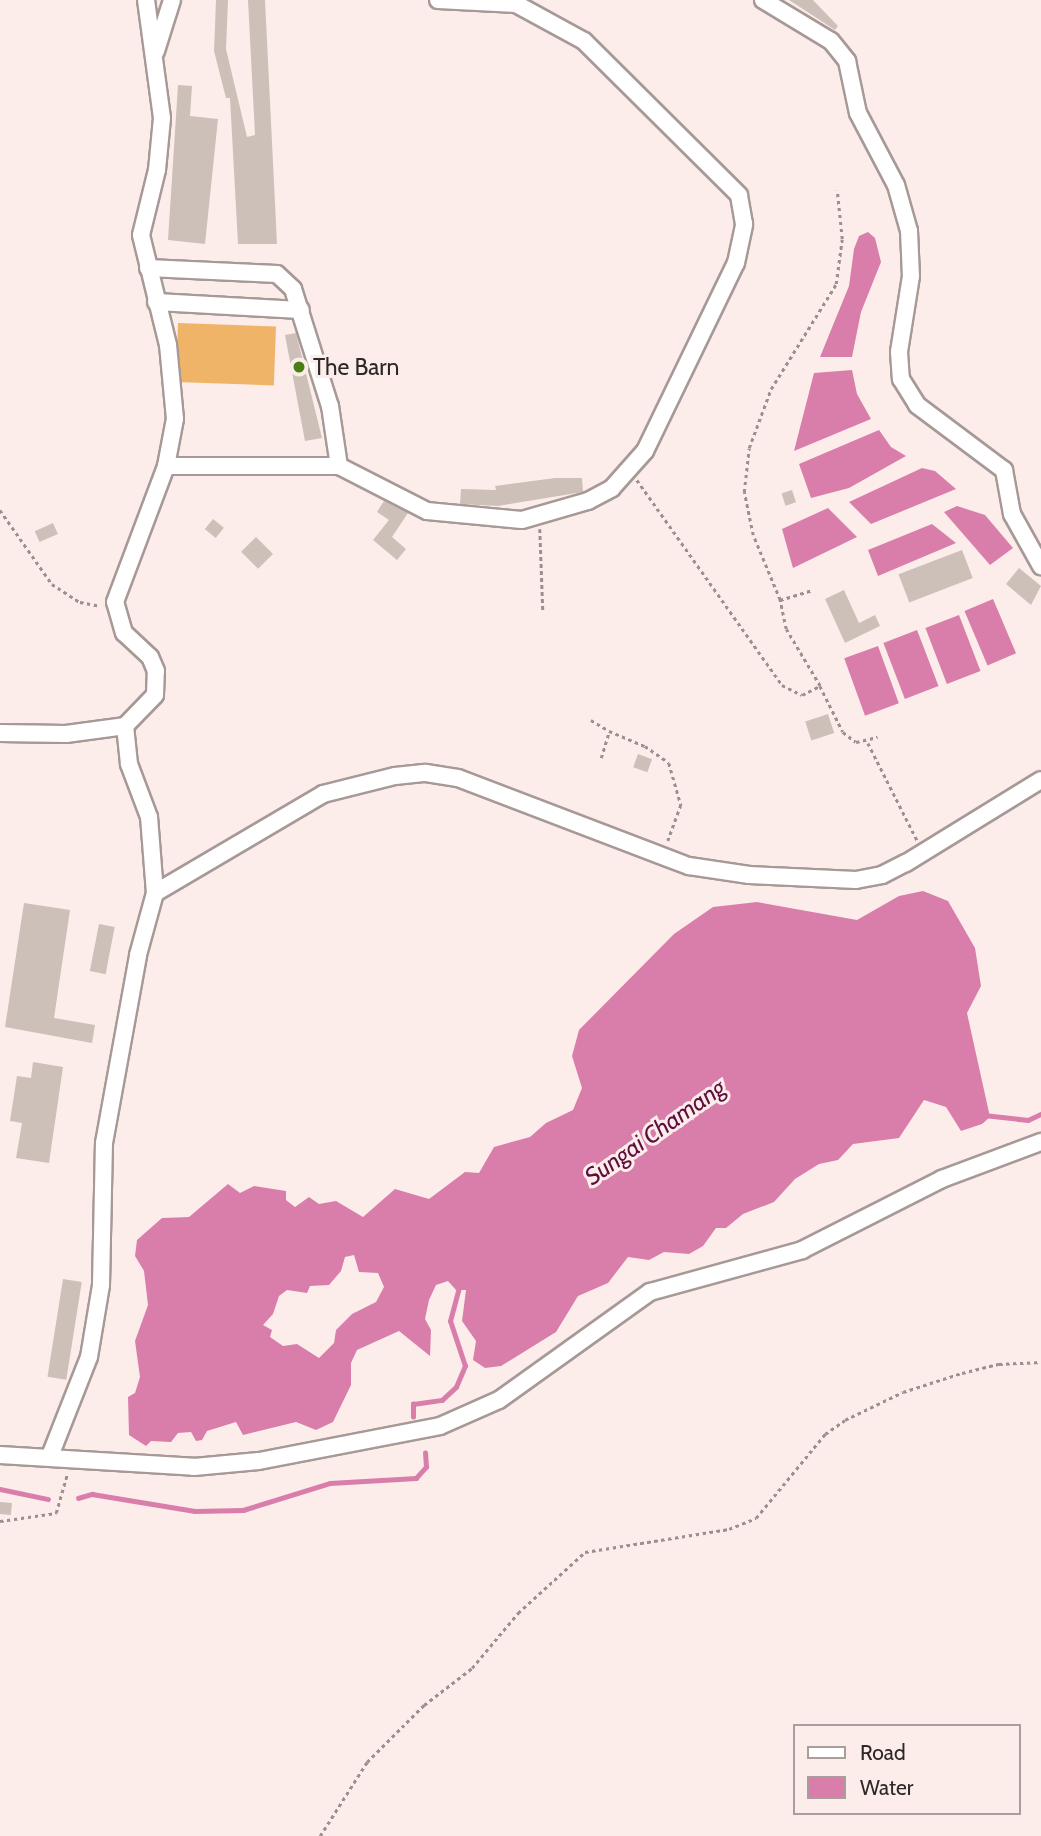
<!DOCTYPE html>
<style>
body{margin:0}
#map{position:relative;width:1041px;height:1836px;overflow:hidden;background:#fcedea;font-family:Cabin,sans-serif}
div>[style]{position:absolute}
.green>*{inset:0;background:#efb468;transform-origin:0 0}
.water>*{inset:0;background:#d97eab;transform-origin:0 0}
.stream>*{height:4.5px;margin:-2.25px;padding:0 2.25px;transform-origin:2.25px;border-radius:2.25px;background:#d97eab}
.building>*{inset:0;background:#ccc0b9;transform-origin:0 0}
.path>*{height:2.5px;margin-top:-1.25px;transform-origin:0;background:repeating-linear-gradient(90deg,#9a908e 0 3.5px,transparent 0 7px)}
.roads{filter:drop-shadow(2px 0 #a69996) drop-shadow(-2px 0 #a69996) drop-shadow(0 2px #a69996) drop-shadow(0 -2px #a69996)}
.minor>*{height:16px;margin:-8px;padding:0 8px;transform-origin:8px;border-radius:8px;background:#fff}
.dots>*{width:19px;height:19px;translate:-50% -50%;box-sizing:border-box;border:4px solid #fcedea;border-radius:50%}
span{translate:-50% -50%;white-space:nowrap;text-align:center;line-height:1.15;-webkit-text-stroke:6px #fcedea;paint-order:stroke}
.poi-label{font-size:23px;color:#2d2827}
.left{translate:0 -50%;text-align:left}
.water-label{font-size:24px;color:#5f0d3e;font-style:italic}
.legend{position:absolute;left:793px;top:1724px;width:228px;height:91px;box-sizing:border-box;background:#fcedea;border:2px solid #a99e9c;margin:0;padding:9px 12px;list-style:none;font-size:21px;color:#2d2827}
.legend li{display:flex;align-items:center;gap:14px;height:35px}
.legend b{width:35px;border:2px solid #a99e9c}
</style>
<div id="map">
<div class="green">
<i style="left:178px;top:323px;width:98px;height:59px;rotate:2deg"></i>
</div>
<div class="water">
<i style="clip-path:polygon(868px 232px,875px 238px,881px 262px,861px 312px,852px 357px,820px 357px,849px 286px,854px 249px,859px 236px)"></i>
<i style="clip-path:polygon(852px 370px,857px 394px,871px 419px,794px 451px,814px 373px)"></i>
<i style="clip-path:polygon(879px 430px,891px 447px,906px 456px,849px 488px,811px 498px,799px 464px)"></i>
<i style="clip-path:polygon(922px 468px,935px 471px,956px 489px,871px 524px,849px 502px)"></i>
<i style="clip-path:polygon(957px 506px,985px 515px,1013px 548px,990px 565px,944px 512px)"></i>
<i style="clip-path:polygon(828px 508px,857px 537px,793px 568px,782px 529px)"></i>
<i style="clip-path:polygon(932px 524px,956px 543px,878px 576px,868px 550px)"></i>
<i style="left:993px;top:599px;width:59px;height:31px;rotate:67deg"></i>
<i style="left:959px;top:615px;width:60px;height:36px;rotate:69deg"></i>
<i style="left:917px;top:630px;width:60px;height:36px;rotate:69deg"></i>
<i style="left:878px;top:646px;width:61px;height:36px;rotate:70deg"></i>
<i style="clip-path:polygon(evenodd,923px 891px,948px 901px,975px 948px,981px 986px,967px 1013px,990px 1117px,982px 1124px,961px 1131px,946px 1107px,924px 1100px,899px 1138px,853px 1144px,838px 1160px,819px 1164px,795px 1179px,774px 1202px,743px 1214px,726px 1228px,716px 1228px,703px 1246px,689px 1254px,664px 1252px,649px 1260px,628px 1257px,608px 1283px,578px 1296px,556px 1332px,501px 1366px,485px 1368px,473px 1360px,476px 1341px,462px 1321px,466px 1290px,456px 1290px,448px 1281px,436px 1285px,429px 1300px,425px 1319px,431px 1330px,430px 1356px,399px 1331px,357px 1350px,351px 1363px,351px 1385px,333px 1422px,316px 1430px,296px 1422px,243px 1435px,236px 1422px,207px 1431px,202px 1440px,196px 1441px,191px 1432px,178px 1433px,171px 1442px,151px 1441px,146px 1446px,129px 1435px,128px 1397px,135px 1393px,140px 1377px,135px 1341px,148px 1305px,144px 1271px,135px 1256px,137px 1240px,162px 1218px,189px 1217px,228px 1184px,240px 1193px,254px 1186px,286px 1191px,286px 1200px,295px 1207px,309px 1197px,319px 1204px,336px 1201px,363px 1217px,395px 1189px,429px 1199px,465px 1172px,479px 1173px,494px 1147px,530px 1137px,546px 1123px,573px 1110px,582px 1088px,572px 1056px,579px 1030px,674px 934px,713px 907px,757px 902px,857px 920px,899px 896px,923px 891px,354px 1255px,359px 1272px,378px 1273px,384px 1287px,376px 1302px,352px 1314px,336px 1330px,334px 1343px,319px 1358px,297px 1344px,283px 1346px,270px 1337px,272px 1330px,263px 1325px,273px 1314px,279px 1296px,287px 1290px,307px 1293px,310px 1286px,329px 1285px,341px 1271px,345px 1257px,354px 1255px)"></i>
</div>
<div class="stream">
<i style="left:984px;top:1115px;width:44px;rotate:6.5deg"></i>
<i style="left:1028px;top:1120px;width:14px;rotate:-25deg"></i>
<i style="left:413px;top:1417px;width:13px;rotate:-90deg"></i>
<i style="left:413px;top:1404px;width:29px;rotate:-8deg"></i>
<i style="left:442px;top:1400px;width:19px;rotate:-43deg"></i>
<i style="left:456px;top:1387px;width:23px;rotate:-67deg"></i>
<i style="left:465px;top:1366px;width:47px;rotate:-108.4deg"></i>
<i style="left:450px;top:1321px;width:34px;rotate:-75deg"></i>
<i style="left:0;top:1489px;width:49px;rotate:11.8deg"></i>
<i style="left:78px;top:1498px;width:15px;rotate:-16deg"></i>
<i style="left:92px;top:1494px;width:104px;rotate:9.4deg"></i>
<i style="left:195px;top:1511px;width:48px;rotate:-1.2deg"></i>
<i style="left:243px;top:1510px;width:91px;rotate:-17.2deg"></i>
<i style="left:330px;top:1483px;width:86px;rotate:-3.3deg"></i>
<i style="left:416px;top:1478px;width:15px;rotate:-48deg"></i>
<i style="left:426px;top:1467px;width:14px;rotate:-94deg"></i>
</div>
<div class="building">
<i style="clip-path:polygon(216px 0,228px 0,226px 49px,247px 137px,255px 135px,248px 0,265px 0,277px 244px,238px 244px,230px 98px,226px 98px,214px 51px)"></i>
<i style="clip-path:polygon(789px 0,813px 0,838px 26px,835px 30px)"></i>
<i style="clip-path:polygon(178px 85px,192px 86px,190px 116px,218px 119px,205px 244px,168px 240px)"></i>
<i style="clip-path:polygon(296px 333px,322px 438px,305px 441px,285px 335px)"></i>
<i style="clip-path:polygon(555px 478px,582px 478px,583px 492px,498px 506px,460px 504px,461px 489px,496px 490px,495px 486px)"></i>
<i style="left:792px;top:490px;width:13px;height:11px;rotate:72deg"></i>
<i style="clip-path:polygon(384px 501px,408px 513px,392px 537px,406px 549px,397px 560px,373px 540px,389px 520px,377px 512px)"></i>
<i style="left:213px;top:519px;width:14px;height:13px;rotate:39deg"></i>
<i style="left:53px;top:523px;width:12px;height:20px;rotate:66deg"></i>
<i style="left:256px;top:537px;width:24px;height:21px;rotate:45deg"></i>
<i style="left:962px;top:550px;width:30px;height:68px;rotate:69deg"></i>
<i style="clip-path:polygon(1019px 568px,1041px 586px,1031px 605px,1006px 584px)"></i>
<i style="clip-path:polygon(844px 590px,859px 623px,875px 615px,880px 626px,845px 643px,825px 599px)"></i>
<i style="left:828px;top:714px;width:20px;height:24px;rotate:72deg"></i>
<i style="left:638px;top:754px;width:15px;height:14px;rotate:20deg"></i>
<i style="clip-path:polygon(24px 903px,70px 910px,54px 1018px,95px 1025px,92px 1043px,5px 1027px)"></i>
<i style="left:99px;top:924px;width:16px;height:48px;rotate:11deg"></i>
<i style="clip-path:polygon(33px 1062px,63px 1067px,49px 1163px,16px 1158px,22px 1123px,10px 1121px,17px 1076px,31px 1078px)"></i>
<i style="left:63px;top:1279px;width:19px;height:99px;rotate:9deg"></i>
<i style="left:0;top:1502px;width:12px;height:12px;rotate:5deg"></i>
</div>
<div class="path">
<i style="left:637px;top:480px;width:251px;rotate:54.7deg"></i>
<i style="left:782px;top:685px;width:22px;rotate:27deg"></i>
<i style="left:802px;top:695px;width:20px;rotate:-27deg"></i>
<i style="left:820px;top:686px;width:66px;rotate:-120.8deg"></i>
<i style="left:786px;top:629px;width:30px;rotate:-102deg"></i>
<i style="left:780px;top:600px;width:34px;rotate:-17deg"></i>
<i style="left:0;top:510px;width:90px;rotate:54.9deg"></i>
<i style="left:52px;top:584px;width:33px;rotate:33deg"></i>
<i style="left:80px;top:602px;width:20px;rotate:11deg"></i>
<i style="left:540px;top:529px;width:81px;rotate:87.9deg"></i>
<i style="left:780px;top:600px;width:70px;rotate:-112.6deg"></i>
<i style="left:753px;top:535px;width:44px;rotate:-101.8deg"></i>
<i style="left:744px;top:492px;width:44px;rotate:-83.5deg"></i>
<i style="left:749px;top:448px;width:63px;rotate:-69.6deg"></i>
<i style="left:771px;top:389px;width:123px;rotate:-58.2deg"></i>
<i style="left:836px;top:284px;width:45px;rotate:-82.4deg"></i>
<i style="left:842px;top:239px;width:49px;rotate:-95.8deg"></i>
<i style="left:820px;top:686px;width:51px;rotate:63.4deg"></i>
<i style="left:843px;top:732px;width:16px;rotate:38deg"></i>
<i style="left:856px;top:742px;width:22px;rotate:-13deg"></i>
<i style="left:591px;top:720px;width:21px;rotate:31deg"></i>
<i style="left:868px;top:743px;width:109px;rotate:63.2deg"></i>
<i style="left:601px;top:758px;width:28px;rotate:-73deg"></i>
<i style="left:609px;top:731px;width:39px;rotate:23deg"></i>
<i style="left:645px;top:746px;width:29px;rotate:35deg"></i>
<i style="left:669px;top:763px;width:44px;rotate:74.1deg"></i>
<i style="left:681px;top:805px;width:38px;rotate:110deg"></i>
<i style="left:0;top:1521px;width:57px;rotate:-8.1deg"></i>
<i style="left:56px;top:1513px;width:40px;rotate:-74deg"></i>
<i style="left:320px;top:1836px;width:88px;rotate:-57.6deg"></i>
<i style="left:367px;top:1762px;width:81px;rotate:-45deg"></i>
<i style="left:424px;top:1705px;width:61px;rotate:-37.6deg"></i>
<i style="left:472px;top:1668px;width:72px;rotate:-50.1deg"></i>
<i style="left:518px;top:1613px;width:91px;rotate:-42.3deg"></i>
<i style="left:585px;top:1552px;width:146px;rotate:-9.1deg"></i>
<i style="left:729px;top:1529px;width:29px;rotate:-22deg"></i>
<i style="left:756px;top:1518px;width:109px;rotate:-50.6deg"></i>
<i style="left:825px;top:1434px;width:24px;rotate:-35deg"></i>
<i style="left:845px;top:1420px;width:64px;rotate:-25.8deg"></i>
<i style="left:903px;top:1392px;width:62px;rotate:-17.9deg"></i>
<i style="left:962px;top:1373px;width:38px;rotate:-14deg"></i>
<i style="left:999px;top:1364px;width:42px;rotate:-2.7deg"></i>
</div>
<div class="roads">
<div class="minor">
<i style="left:763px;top:0;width:79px;rotate:31.1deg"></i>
<i style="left:831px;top:41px;width:26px;rotate:51deg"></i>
<i style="left:847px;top:61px;width:53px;rotate:78.1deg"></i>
<i style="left:858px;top:113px;width:81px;rotate:62.2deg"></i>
<i style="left:896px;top:185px;width:48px;rotate:74.2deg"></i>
<i style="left:909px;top:231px;width:45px;rotate:87.5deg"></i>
<i style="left:911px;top:276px;width:77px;rotate:99deg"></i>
<i style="left:899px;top:352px;width:27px;rotate:86deg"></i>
<i style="left:901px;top:379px;width:31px;rotate:58deg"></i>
<i style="left:917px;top:405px;width:109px;rotate:36.8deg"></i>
<i style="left:1004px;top:470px;width:45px;rotate:79.7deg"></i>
<i style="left:1012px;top:514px;width:60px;rotate:60.9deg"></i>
<i style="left:156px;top:51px;width:53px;rotate:-72.6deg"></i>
<i style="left:148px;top:268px;width:129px;rotate:2.7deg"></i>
<i style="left:277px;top:274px;width:22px;rotate:43deg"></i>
<i style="left:293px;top:289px;width:123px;rotate:72.5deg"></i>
<i style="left:330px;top:406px;width:61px;rotate:81.5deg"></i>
<i style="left:156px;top:302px;width:145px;rotate:3.2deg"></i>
<i style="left:166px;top:466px;width:173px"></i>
<i style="left:339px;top:466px;width:99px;rotate:27.1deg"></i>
<i style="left:427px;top:511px;width:95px;rotate:5.4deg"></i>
<i style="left:522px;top:520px;width:69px;rotate:-16.1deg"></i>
<i style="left:588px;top:501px;width:27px;rotate:-28deg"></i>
<i style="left:612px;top:488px;width:50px;rotate:-48.3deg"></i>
<i style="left:645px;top:451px;width:209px;rotate:-64.2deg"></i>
<i style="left:736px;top:263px;width:40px;rotate:-78deg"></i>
<i style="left:744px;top:224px;width:29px;rotate:-100deg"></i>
<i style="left:739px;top:195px;width:218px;rotate:-135.2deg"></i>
<i style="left:584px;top:41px;width:77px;rotate:-151.4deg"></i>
<i style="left:516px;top:4px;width:78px;rotate:-177.1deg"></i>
<i style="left:0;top:733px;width:66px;rotate:0.9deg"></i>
<i style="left:66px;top:734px;width:60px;rotate:-7.7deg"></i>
<i style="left:125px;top:726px;width:43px;rotate:-45.9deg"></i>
<i style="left:155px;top:695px;width:24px;rotate:-88deg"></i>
<i style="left:156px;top:671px;width:15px;rotate:-113deg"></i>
<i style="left:150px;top:657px;width:35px;rotate:-137deg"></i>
<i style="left:124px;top:633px;width:32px;rotate:-106deg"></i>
<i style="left:115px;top:602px;width:145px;rotate:-69.4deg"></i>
<i style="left:166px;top:466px;width:48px;rotate:-79.2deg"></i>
<i style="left:175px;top:419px;width:74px;rotate:-95.4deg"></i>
<i style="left:168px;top:345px;width:113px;rotate:-103.8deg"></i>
<i style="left:141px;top:235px;width:67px;rotate:-76.2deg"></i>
<i style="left:157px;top:170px;width:52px;rotate:-84.5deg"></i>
<i style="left:162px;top:118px;width:119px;rotate:-97.7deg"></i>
<i style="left:155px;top:893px;width:195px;rotate:-30.5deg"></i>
<i style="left:323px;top:794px;width:74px;rotate:-14deg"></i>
<i style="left:395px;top:776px;width:31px;rotate:-6deg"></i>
<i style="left:426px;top:773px;width:32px;rotate:9deg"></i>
<i style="left:458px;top:778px;width:247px;rotate:20.9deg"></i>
<i style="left:689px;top:866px;width:61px;rotate:8.5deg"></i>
<i style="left:749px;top:875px;width:107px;rotate:2.7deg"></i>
<i style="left:856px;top:880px;width:26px;rotate:-11deg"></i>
<i style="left:882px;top:875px;width:27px;rotate:-27deg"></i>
<i style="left:906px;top:863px;width:158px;rotate:-31.6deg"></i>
<i style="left:0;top:1455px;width:194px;rotate:3.5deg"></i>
<i style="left:194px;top:1467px;width:65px;rotate:-5.3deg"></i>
<i style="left:259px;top:1461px;width:184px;rotate:-10.9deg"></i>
<i style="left:440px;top:1426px;width:64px;rotate:-23.8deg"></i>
<i style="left:499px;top:1400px;width:186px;rotate:-35.6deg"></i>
<i style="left:650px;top:1292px;width:158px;rotate:-15.4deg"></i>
<i style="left:802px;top:1250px;width:157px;rotate:-26.9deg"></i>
<i style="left:942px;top:1179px;width:106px;rotate:-20.5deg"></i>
<i style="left:50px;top:1456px;width:106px;rotate:-68.5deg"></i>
<i style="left:89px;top:1357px;width:73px;rotate:-80.5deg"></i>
<i style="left:101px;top:1285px;width:142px;rotate:-88.8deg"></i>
<i style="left:104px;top:1143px;width:191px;rotate:-79.7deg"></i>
<i style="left:138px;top:955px;width:64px;rotate:-74.7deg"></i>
<i style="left:155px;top:893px;width:76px;rotate:-94.5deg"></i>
<i style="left:149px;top:817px;width:57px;rotate:-110.7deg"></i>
<i style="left:129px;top:764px;width:38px;rotate:-96deg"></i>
</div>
</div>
<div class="dots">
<i style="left:299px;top:367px;background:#4a7f15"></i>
</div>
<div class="poi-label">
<span class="left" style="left:313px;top:367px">The Barn</span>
</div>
<div class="water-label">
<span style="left:655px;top:1132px;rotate:-35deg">Sungai Chamang</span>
</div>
<ul class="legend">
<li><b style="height:9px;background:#fff"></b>Road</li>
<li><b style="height:19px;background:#d97eab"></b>Water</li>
</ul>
</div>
